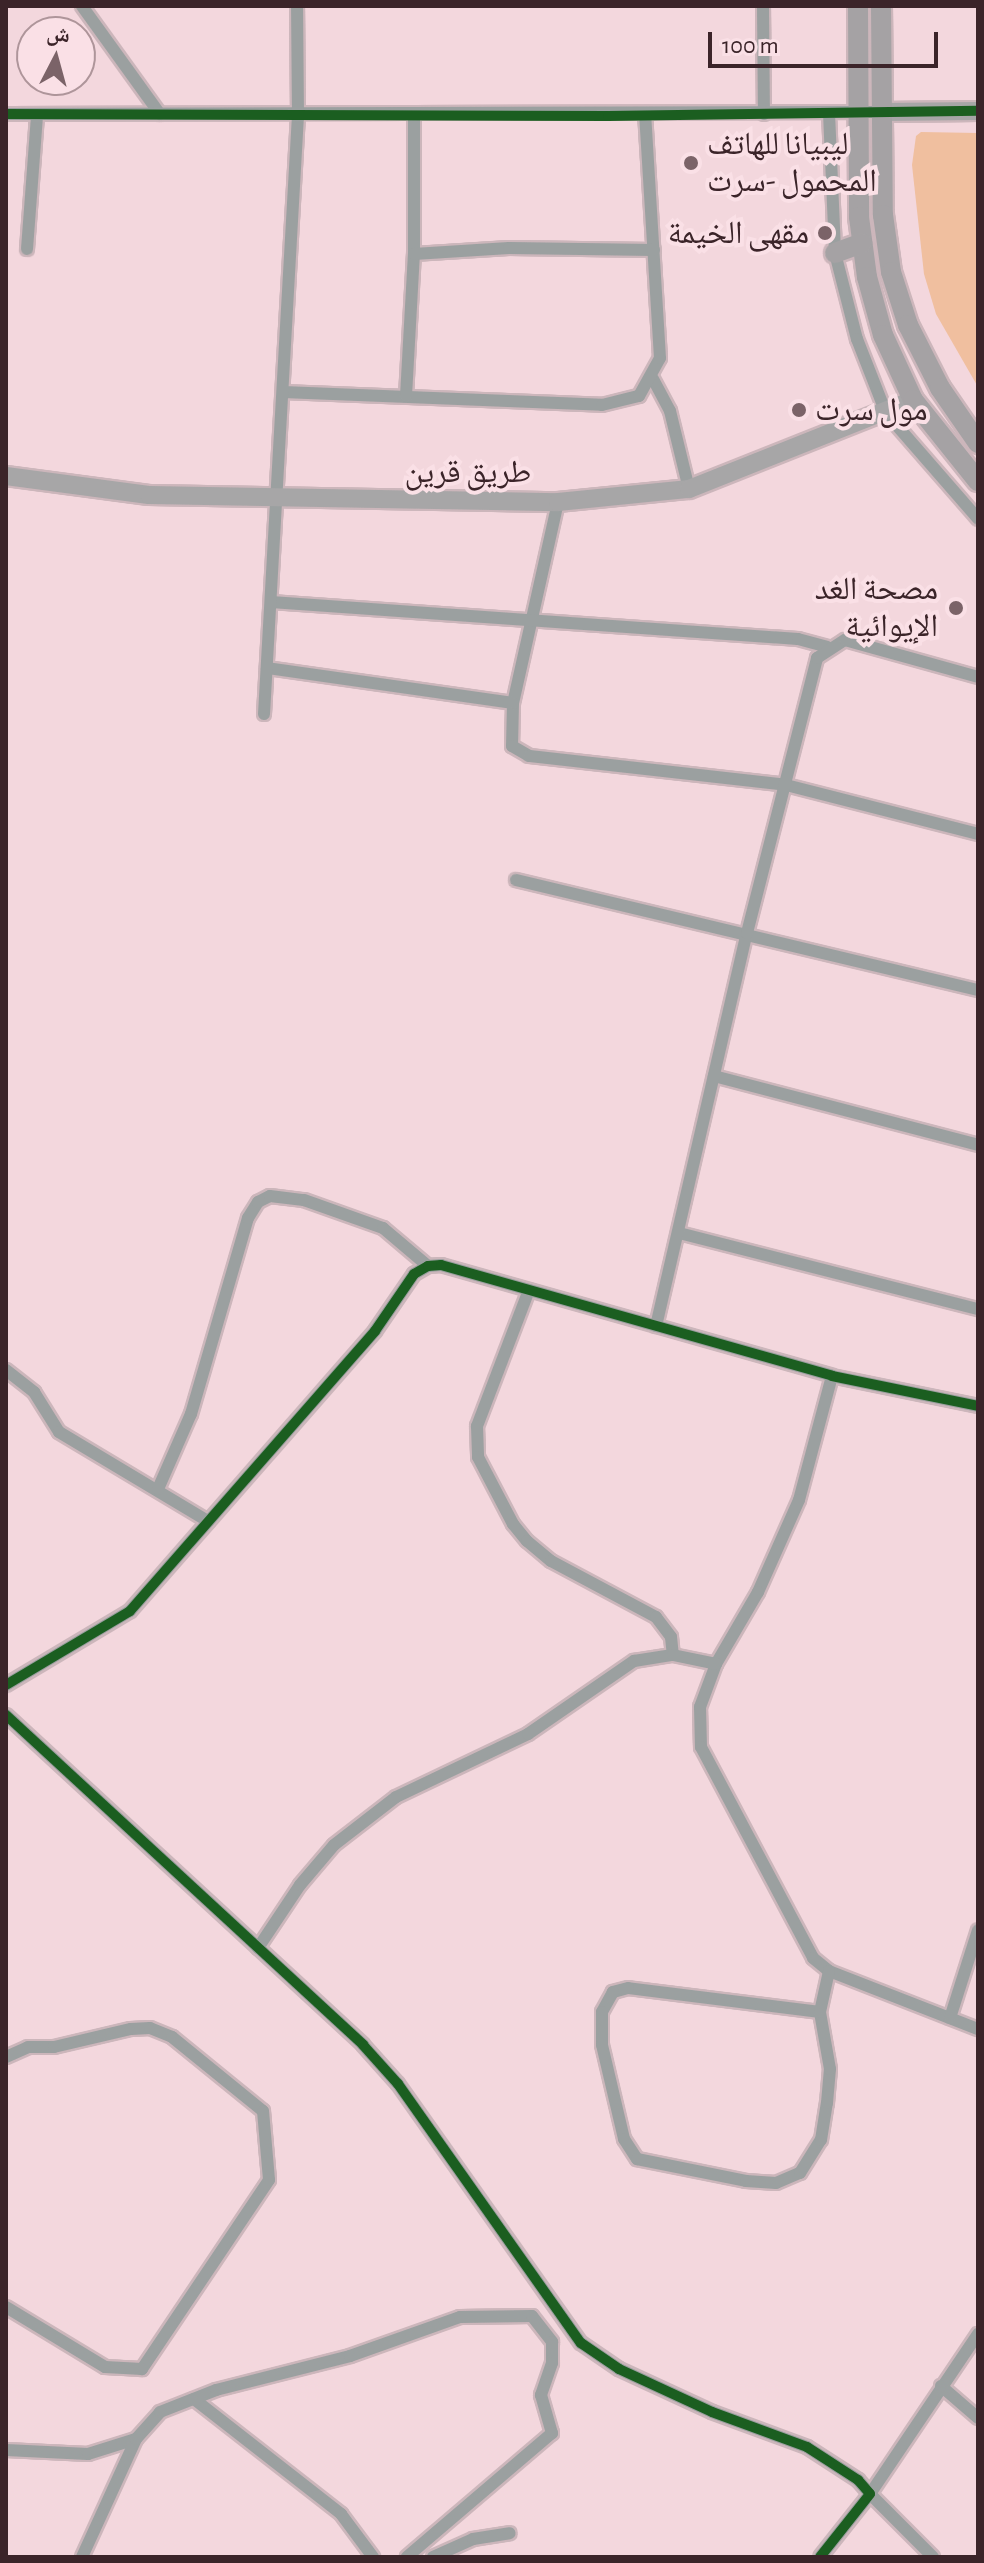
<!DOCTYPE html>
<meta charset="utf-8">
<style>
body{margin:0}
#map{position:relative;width:984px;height:2563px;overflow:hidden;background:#f3d7dd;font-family:"Alegreya Sans","Noto Naskh Arabic",sans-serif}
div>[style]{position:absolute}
.green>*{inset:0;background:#f0bf9f}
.roads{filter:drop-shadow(2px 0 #ccb6bb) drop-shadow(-2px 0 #ccb6bb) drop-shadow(0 2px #ccb6bb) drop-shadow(0 -2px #ccb6bb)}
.street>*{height:12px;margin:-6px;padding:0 6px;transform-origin:6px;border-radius:6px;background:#9ba0a0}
.secondary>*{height:18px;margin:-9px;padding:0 9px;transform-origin:9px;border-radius:9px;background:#a7a6a7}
.primary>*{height:20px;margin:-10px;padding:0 10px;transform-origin:10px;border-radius:10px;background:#a5a2a4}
.cycleway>*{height:10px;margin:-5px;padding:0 5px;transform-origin:5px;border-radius:5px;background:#1b5e20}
.dots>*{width:22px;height:22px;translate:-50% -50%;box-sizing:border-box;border:4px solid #fae0e6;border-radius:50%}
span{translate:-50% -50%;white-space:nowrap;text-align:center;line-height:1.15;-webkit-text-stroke:8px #fae0e6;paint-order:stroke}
.poi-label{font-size:32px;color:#3b2429}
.left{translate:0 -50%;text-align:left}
.right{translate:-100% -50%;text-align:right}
.street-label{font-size:32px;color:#3b2429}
.frame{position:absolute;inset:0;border:8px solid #3b2429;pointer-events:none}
.north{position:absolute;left:16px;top:16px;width:80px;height:80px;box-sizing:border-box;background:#fae0e6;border:2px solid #ae959a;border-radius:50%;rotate:6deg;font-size:22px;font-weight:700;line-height:32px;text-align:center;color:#3b2429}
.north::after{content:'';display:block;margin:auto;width:28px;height:36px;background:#7b6368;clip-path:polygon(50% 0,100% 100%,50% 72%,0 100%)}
.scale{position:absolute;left:708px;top:32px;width:230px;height:36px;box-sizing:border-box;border:4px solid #3b2429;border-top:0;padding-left:10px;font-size:24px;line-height:28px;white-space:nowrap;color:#3b2429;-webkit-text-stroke:6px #fae0e6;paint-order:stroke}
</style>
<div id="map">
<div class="green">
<i style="clip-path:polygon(921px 132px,978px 133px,978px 387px,936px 314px,924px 274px,912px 165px,916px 136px)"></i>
</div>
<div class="roads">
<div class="street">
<i style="left:82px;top:6px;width:133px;rotate:54.2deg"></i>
<i style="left:763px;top:6px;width:108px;rotate:89.5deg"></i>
<i style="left:829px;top:113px;width:140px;rotate:87.5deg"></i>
<i style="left:835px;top:253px;width:89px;rotate:75.7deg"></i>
<i style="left:857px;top:339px;width:79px;rotate:68.6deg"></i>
<i style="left:886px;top:413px;width:140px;rotate:49deg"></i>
<i style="left:6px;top:114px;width:876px;rotate:-0.13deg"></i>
<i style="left:414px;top:116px;width:138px;rotate:90deg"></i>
<i style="left:27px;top:249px;width:134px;rotate:-85.7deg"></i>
<i style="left:653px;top:379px;width:36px;rotate:62deg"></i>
<i style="left:670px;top:411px;width:80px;rotate:76.3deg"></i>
<i style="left:283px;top:392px;width:319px;rotate:2.3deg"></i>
<i style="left:602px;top:405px;width:38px;rotate:-14deg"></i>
<i style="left:639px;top:396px;width:43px;rotate:-61.1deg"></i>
<i style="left:660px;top:358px;width:242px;rotate:-93.5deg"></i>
<i style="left:406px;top:396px;width:142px;rotate:-86.8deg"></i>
<i style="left:414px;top:254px;width:95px;rotate:-3.6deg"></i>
<i style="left:509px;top:248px;width:145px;rotate:0.8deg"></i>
<i style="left:558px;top:502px;width:206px;rotate:102.6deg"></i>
<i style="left:513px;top:703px;width:43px;rotate:91.3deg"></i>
<i style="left:512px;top:746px;width:20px;rotate:30deg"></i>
<i style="left:529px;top:756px;width:259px;rotate:6.4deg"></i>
<i style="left:786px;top:785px;width:198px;rotate:14.3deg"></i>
<i style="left:271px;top:602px;width:528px;rotate:4.02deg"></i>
<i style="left:798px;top:639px;width:30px;rotate:15deg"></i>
<i style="left:267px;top:668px;width:248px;rotate:8.1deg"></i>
<i style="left:264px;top:714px;width:599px;rotate:-86.75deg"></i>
<i style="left:298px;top:116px;width:110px;rotate:-90.5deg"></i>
<i style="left:516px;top:880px;width:475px;rotate:13.4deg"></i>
<i style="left:714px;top:1076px;width:273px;rotate:14.6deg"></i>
<i style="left:679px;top:1233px;width:309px;rotate:14.3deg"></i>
<i style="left:529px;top:1290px;width:146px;rotate:110.9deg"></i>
<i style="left:477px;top:1426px;width:31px;rotate:88deg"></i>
<i style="left:478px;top:1457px;width:76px;rotate:62.4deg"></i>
<i style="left:513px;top:1524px;width:22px;rotate:51deg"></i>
<i style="left:527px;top:1541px;width:31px;rotate:40deg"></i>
<i style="left:551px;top:1561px;width:119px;rotate:28.1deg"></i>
<i style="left:656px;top:1617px;width:25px;rotate:53deg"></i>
<i style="left:671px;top:1637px;width:18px;rotate:84deg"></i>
<i style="left:656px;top:1326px;width:403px;rotate:-77deg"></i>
<i style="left:747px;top:933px;width:284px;rotate:-75.7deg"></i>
<i style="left:817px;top:658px;width:33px;rotate:-33deg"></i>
<i style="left:845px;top:640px;width:138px;rotate:15.5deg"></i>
<i style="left:6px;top:1370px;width:36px;rotate:38deg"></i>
<i style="left:34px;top:1392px;width:47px;rotate:58deg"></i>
<i style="left:59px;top:1432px;width:174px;rotate:30.9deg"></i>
<i style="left:832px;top:1376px;width:128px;rotate:104.9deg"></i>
<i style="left:799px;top:1500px;width:101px;rotate:114deg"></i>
<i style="left:758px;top:1592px;width:83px;rotate:120.3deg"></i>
<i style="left:716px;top:1664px;width:46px;rotate:110.4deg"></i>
<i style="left:700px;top:1707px;width:40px;rotate:88.6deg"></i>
<i style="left:701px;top:1747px;width:239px;rotate:62deg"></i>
<i style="left:813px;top:1958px;width:21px;rotate:39deg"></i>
<i style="left:829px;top:1971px;width:160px;rotate:21.3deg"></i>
<i style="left:158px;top:1489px;width:82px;rotate:-66.3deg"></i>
<i style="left:191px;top:1414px;width:204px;rotate:-73.8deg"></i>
<i style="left:248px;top:1218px;width:19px;rotate:-58deg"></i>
<i style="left:258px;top:1202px;width:13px;rotate:-27deg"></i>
<i style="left:270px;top:1196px;width:34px;rotate:7deg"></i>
<i style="left:304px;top:1200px;width:84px;rotate:19.5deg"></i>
<i style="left:383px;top:1228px;width:59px;rotate:40.2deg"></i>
<i style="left:6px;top:1685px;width:144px;rotate:-30.8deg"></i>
<i style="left:130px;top:1611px;width:372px;rotate:-48.8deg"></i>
<i style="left:375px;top:1331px;width:69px;rotate:-55.6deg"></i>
<i style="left:414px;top:1274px;width:16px;rotate:-30deg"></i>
<i style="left:428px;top:1266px;width:13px;rotate:-4deg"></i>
<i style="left:441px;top:1265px;width:406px;rotate:15.8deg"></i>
<i style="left:832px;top:1376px;width:149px;rotate:11.6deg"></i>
<i style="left:6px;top:1715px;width:486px;rotate:42.7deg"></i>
<i style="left:363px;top:2045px;width:52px;rotate:48.1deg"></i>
<i style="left:398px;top:2084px;width:317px;rotate:54.8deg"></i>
<i style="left:581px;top:2343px;width:46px;rotate:34.4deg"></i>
<i style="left:619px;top:2369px;width:102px;rotate:24.8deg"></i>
<i style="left:712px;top:2412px;width:101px;rotate:20.2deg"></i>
<i style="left:807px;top:2447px;width:61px;rotate:32.9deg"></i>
<i style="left:858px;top:2480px;width:18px;rotate:49deg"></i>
<i style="left:870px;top:2494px;width:80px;rotate:128.4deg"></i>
<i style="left:258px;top:1948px;width:76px;rotate:-56.3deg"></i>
<i style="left:300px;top:1885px;width:52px;rotate:-49.6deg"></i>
<i style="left:334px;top:1845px;width:78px;rotate:-37.7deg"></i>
<i style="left:396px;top:1797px;width:146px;rotate:-25.5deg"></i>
<i style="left:528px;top:1734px;width:129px;rotate:-34.6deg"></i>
<i style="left:634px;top:1661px;width:39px;rotate:-9deg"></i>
<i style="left:673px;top:1655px;width:44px;rotate:11.8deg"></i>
<i style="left:820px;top:2012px;width:193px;rotate:-172.9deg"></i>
<i style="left:628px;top:1988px;width:16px;rotate:165deg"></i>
<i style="left:613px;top:1992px;width:23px;rotate:119deg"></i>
<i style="left:602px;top:2012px;width:33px;rotate:90deg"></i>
<i style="left:602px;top:2045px;width:97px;rotate:76.8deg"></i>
<i style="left:624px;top:2139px;width:24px;rotate:57deg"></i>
<i style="left:637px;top:2159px;width:111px;rotate:11.4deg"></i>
<i style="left:746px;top:2181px;width:30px;rotate:4deg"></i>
<i style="left:776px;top:2183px;width:26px;rotate:-23deg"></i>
<i style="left:800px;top:2173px;width:39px;rotate:-58deg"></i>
<i style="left:821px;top:2140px;width:37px;rotate:-81deg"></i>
<i style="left:827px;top:2103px;width:34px;rotate:-85deg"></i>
<i style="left:830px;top:2069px;width:58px;rotate:-100deg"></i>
<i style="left:820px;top:2012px;width:42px;rotate:-77.6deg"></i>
<i style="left:950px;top:2018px;width:92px;rotate:-72.3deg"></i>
<i style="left:6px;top:2057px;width:24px;rotate:-24deg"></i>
<i style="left:28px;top:2047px;width:26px"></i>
<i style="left:54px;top:2047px;width:79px;rotate:-13.2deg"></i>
<i style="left:131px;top:2029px;width:19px;rotate:-3deg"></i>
<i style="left:150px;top:2028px;width:24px;rotate:22deg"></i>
<i style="left:172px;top:2037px;width:117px;rotate:39.1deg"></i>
<i style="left:263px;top:2111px;width:69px;rotate:85deg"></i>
<i style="left:269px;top:2180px;width:228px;rotate:123.9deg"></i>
<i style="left:142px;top:2369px;width:37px;rotate:-177deg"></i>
<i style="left:105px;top:2367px;width:116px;rotate:-148.8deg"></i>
<i style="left:941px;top:2386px;width:49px;rotate:40.9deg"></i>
<i style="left:194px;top:2399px;width:187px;rotate:38deg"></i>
<i style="left:341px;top:2514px;width:54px;rotate:53.3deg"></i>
<i style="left:6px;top:2450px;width:82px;rotate:2.8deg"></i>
<i style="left:88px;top:2454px;width:50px;rotate:-17.4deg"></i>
<i style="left:82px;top:2557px;width:130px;rotate:-65.4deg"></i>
<i style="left:136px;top:2439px;width:36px;rotate:-48deg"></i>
<i style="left:160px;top:2412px;width:60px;rotate:-21.4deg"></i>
<i style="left:216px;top:2390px;width:138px;rotate:-14.2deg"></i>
<i style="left:350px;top:2356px;width:117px;rotate:-19.5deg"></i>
<i style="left:460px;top:2317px;width:72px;rotate:-0.8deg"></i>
<i style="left:532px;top:2316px;width:33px;rotate:52deg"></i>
<i style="left:552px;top:2342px;width:21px;rotate:90deg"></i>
<i style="left:552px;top:2363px;width:34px;rotate:109deg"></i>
<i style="left:541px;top:2395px;width:40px;rotate:74deg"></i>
<i style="left:552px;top:2433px;width:191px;rotate:139.5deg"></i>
<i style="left:433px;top:2557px;width:44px;rotate:-24.2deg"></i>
<i style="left:473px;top:2539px;width:37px;rotate:-9deg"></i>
<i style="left:933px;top:2557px;width:89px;rotate:-135deg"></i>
<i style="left:870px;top:2494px;width:193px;rotate:-56deg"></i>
</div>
<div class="secondary">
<i style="left:882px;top:112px;width:96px;rotate:-0.6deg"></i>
<i style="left:6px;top:476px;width:144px;rotate:7.6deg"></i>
<i style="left:149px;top:495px;width:409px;rotate:1deg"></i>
<i style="left:558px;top:502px;width:132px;rotate:-5.7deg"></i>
<i style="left:689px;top:489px;width:241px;rotate:-21.7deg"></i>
</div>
<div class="primary">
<i style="left:858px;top:6px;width:211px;rotate:89.7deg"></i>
<i style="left:859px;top:217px;width:61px;rotate:82.4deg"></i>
<i style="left:867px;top:277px;width:60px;rotate:74.6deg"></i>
<i style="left:883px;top:335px;width:72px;rotate:65.2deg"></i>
<i style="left:913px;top:400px;width:104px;rotate:51.3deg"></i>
<i style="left:881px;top:6px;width:209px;rotate:89.5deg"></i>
<i style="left:883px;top:215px;width:58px;rotate:82deg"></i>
<i style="left:891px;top:272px;width:56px;rotate:72.2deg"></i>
<i style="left:908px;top:325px;width:71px;rotate:63.1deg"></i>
<i style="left:940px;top:388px;width:67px;rotate:55.4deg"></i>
<i style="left:835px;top:253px;width:29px;rotate:-20deg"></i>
</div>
</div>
<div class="cycleway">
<i style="left:6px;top:114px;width:602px;rotate:0.19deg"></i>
<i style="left:608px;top:116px;width:370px;rotate:-0.8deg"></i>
<i style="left:6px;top:1685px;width:144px;rotate:-30.8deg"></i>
<i style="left:130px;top:1611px;width:372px;rotate:-48.8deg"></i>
<i style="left:375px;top:1331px;width:69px;rotate:-55.6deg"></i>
<i style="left:414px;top:1274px;width:16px;rotate:-30deg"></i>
<i style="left:428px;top:1266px;width:13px;rotate:-4deg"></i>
<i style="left:441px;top:1265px;width:406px;rotate:15.8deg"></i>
<i style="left:832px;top:1376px;width:149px;rotate:11.6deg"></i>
<i style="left:6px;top:1715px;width:486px;rotate:42.7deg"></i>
<i style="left:363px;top:2045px;width:52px;rotate:48.1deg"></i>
<i style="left:398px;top:2084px;width:317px;rotate:54.8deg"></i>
<i style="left:581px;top:2343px;width:46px;rotate:34.4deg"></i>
<i style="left:619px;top:2369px;width:102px;rotate:24.8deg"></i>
<i style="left:712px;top:2412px;width:101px;rotate:20.2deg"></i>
<i style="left:807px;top:2447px;width:61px;rotate:32.9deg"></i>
<i style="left:858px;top:2480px;width:18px;rotate:49deg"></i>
<i style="left:870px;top:2494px;width:80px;rotate:128.4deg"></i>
</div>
<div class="dots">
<i style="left:691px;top:163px;background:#7b6368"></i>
<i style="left:825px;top:233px;background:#7b6368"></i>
<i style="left:799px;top:410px;background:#7b6368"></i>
<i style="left:956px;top:608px;background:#7b6368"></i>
</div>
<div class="poi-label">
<span class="left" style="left:707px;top:163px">ليبيانا للهاتف<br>المحمول -سرت</span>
<span class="right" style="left:809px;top:233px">مقهى الخيمة</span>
<span class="left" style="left:815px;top:410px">مول سرت</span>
<span class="right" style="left:938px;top:608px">مصحة الغد<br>الإيوائية</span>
</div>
<div class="street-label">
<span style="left:468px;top:472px">طريق قرين</span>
</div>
<div class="frame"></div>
<div class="north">ش</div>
<div class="scale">100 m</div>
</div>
